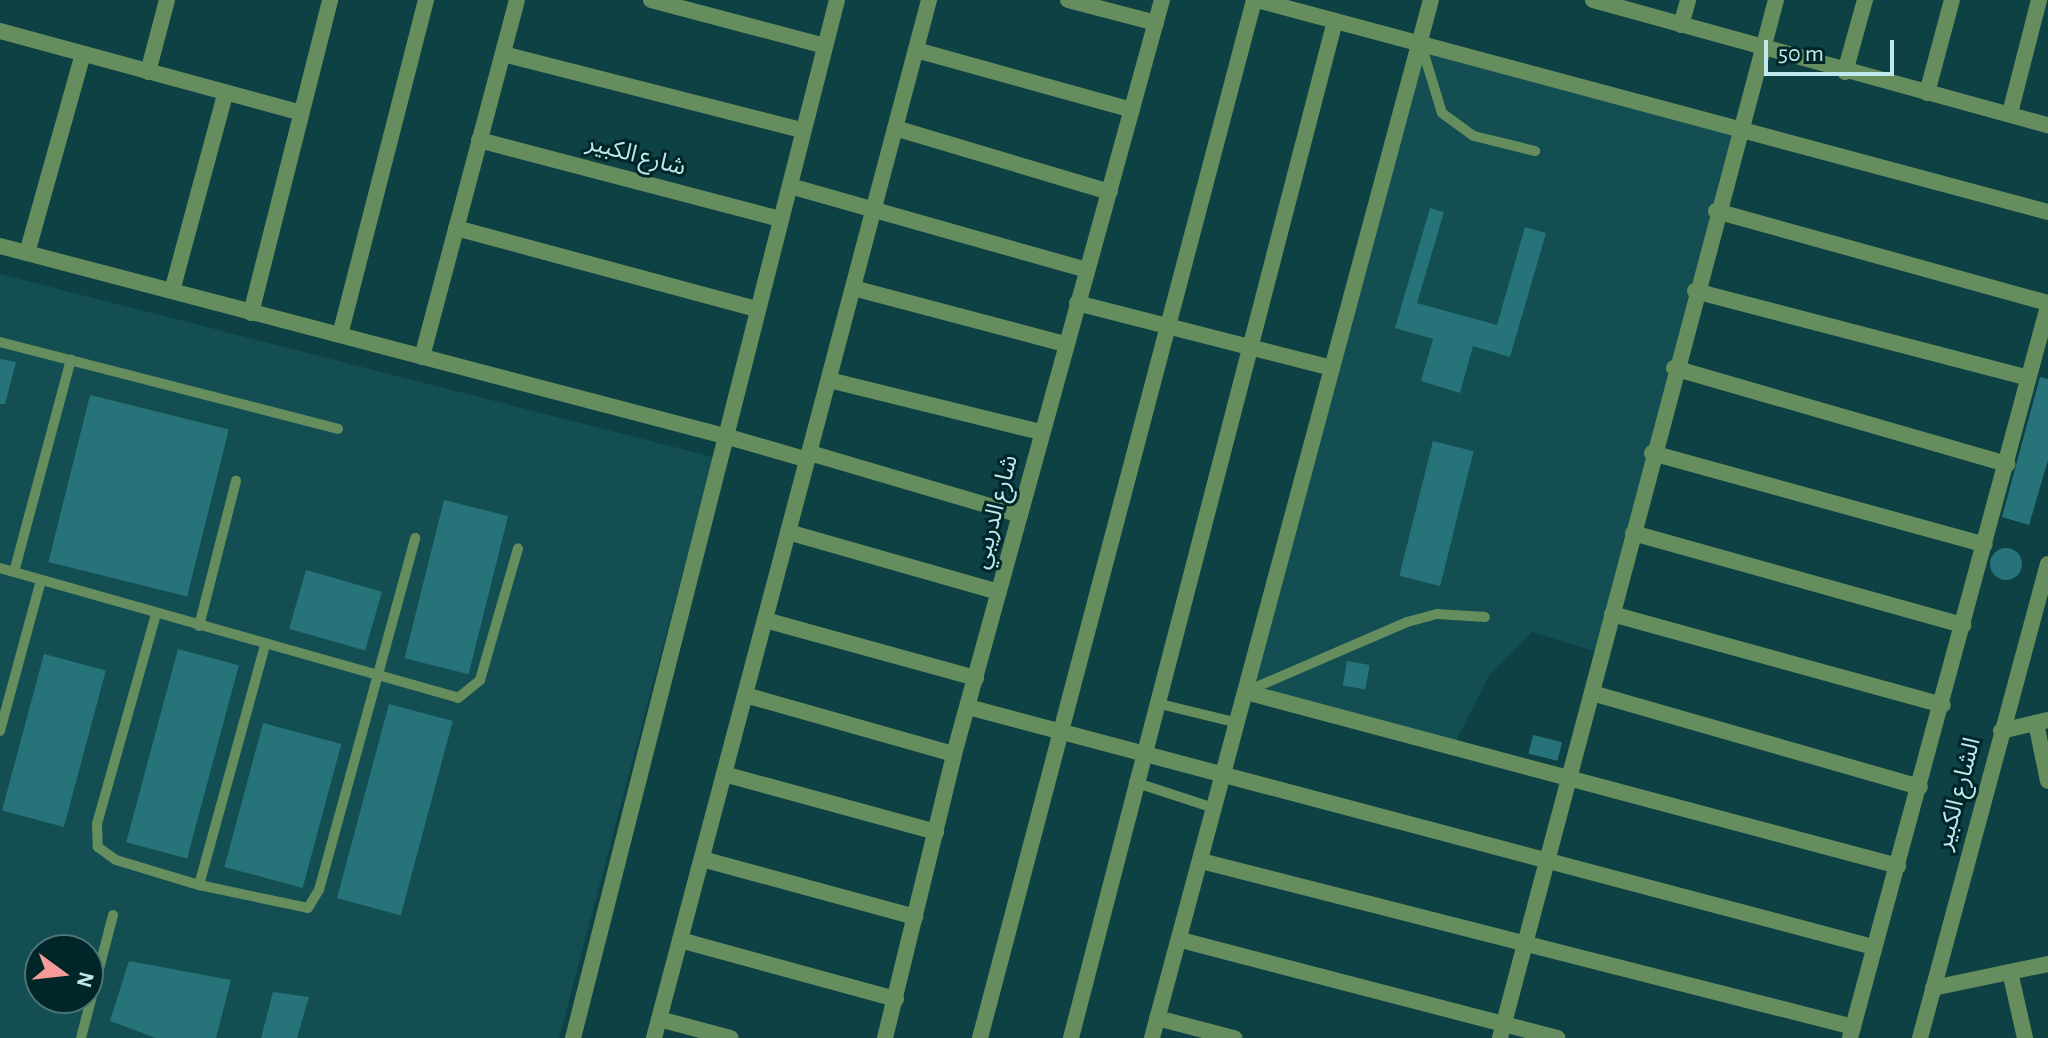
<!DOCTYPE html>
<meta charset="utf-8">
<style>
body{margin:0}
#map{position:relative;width:2048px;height:1038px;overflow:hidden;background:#0e4144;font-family:"Alegreya Sans","Noto Sans Arabic",sans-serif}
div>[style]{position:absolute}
.built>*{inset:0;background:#134e52}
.building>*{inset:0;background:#267479;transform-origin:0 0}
.round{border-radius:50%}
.service>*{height:10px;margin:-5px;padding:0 5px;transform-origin:5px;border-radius:5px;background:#658d5d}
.minor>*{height:16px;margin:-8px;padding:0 8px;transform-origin:8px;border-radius:8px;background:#658d5d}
.tertiary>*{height:16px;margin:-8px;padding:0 8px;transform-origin:8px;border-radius:8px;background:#658d5d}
span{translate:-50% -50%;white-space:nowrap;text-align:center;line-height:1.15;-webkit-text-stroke:6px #002629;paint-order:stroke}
.street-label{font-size:24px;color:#bee8ea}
.north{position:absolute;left:24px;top:934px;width:80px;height:80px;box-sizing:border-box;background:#002629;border:2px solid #4c7476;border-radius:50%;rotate:105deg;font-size:22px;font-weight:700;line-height:32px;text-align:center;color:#bee8ea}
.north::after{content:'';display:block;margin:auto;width:28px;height:36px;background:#f59b9a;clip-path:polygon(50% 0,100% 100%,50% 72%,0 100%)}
.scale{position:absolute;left:1764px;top:40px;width:130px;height:36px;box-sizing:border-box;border:4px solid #bee8ea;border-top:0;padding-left:10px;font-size:24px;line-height:28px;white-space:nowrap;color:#bee8ea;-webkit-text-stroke:6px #002629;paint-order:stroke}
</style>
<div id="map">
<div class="built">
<i style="clip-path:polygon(1420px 42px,1738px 127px,1600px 653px,1532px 632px,1489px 676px,1455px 743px,1248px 691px)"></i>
<i style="clip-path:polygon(evenodd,0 274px,713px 457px,559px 1038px,0 1038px,0 274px,40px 950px,88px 950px,88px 998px,40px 998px,40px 950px)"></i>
</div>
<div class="building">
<i style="clip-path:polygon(1430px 208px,1444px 212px,1417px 303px,1497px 325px,1525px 227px,1546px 233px,1510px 357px,1473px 346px,1460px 393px,1421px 381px,1433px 339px,1395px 328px)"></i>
<i style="clip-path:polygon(0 359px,16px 362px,5px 404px,0 404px)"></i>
<i style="clip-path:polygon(2040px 377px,2048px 379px,2048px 460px,2029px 525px,2002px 517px)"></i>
<i style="left:90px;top:395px;width:143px;height:172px;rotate:14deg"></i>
<i style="left:1433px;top:441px;width:42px;height:139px;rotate:14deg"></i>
<i style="left:444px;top:500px;width:66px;height:163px;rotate:14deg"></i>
<i class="round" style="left:1990px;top:548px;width:32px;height:32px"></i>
<i style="left:306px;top:570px;width:79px;height:61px;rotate:16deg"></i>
<i style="left:178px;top:649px;width:63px;height:200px;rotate:15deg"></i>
<i style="left:44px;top:654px;width:64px;height:162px;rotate:15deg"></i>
<i style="left:1347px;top:661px;width:23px;height:25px;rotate:10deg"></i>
<i style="left:389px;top:704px;width:66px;height:201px;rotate:15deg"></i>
<i style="left:263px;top:723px;width:81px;height:149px;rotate:15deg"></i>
<i style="left:1533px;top:735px;width:30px;height:19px;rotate:14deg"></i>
<i style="clip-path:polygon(129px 961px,231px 980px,216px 1038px,156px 1038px,110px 1021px)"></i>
<i style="clip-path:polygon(273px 992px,309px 997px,297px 1038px,261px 1038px)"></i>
</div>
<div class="service">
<i style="left:1421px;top:44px;width:72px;rotate:73.1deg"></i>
<i style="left:1442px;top:113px;width:39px;rotate:36deg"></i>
<i style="left:1474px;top:136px;width:63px;rotate:13.8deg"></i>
<i style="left:0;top:342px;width:349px;rotate:14.4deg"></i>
<i style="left:0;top:568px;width:476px;rotate:15.8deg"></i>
<i style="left:458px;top:698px;width:28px;rotate:-39deg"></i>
<i style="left:480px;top:680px;width:137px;rotate:-73.9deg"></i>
<i style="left:14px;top:572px;width:220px;rotate:-75deg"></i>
<i style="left:156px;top:614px;width:218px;rotate:105.7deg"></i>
<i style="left:97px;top:824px;width:23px;rotate:88deg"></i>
<i style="left:98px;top:847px;width:22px;rotate:36deg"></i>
<i style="left:116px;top:860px;width:87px;rotate:16.8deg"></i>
<i style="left:199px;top:885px;width:111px;rotate:11.9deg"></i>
<i style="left:308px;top:908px;width:21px;rotate:-59deg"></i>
<i style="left:319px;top:890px;width:365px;rotate:-74.7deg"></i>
<i style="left:199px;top:626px;width:150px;rotate:-75.7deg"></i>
<i style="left:1247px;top:691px;width:174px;rotate:-23.3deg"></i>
<i style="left:1407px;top:622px;width:31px;rotate:-15deg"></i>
<i style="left:1437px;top:614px;width:48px;rotate:3.6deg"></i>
<i style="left:1156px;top:703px;width:84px;rotate:13.7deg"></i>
<i style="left:0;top:731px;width:156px;rotate:-74.8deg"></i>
<i style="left:1134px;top:782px;width:84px;rotate:18deg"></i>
<i style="left:199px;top:885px;width:249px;rotate:-74.6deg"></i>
<i style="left:81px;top:1038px;width:127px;rotate:-75.4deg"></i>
</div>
<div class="minor">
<i style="left:651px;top:0;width:180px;rotate:14.8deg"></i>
<i style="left:1068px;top:0;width:91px;rotate:14.6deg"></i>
<i style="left:1257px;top:0;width:819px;rotate:15deg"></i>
<i style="left:1593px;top:0;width:472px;rotate:15.4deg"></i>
<i style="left:1681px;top:25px;width:26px;rotate:-74deg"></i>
<i style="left:0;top:31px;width:312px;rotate:15.2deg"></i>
<i style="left:916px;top:50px;width:224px;rotate:15.5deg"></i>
<i style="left:503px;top:54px;width:309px;rotate:14.3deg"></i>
<i style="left:148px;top:72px;width:74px;rotate:-75.2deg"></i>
<i style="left:1845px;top:72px;width:75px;rotate:-74.5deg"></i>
<i style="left:1927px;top:93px;width:96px;rotate:-75deg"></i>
<i style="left:2010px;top:113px;width:117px;rotate:-75.6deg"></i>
<i style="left:895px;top:128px;width:224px;rotate:16.6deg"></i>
<i style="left:479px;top:140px;width:312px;rotate:14.7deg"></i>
<i style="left:790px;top:186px;width:309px;rotate:15.8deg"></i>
<i style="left:1716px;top:211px;width:345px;rotate:15.5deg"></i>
<i style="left:456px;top:228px;width:312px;rotate:15.1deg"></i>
<i style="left:27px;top:253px;width:207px;rotate:-74.3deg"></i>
<i style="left:853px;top:288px;width:219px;rotate:14.8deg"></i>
<i style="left:172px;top:291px;width:204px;rotate:-74.9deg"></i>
<i style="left:1695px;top:291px;width:344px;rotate:14.6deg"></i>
<i style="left:1077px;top:303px;width:263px;rotate:14.3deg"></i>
<i style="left:251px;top:313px;width:323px;rotate:-75.8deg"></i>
<i style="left:340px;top:335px;width:346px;rotate:-75.6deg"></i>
<i style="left:422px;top:357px;width:369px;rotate:-75.1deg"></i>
<i style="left:1674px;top:368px;width:347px;rotate:16.1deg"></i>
<i style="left:829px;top:380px;width:218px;rotate:13.8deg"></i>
<i style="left:725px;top:436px;width:86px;rotate:16.1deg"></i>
<i style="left:810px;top:453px;width:219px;rotate:16.4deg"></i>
<i style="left:1652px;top:453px;width:345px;rotate:15.4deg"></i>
<i style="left:788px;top:532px;width:219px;rotate:15.9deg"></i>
<i style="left:1633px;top:533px;width:343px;rotate:15.6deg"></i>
<i style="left:1612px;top:614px;width:343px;rotate:15.4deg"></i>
<i style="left:765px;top:620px;width:219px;rotate:15.4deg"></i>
<i style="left:1246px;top:692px;width:675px;rotate:14.94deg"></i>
<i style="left:1592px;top:693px;width:341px;rotate:16deg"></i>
<i style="left:745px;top:695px;width:217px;rotate:15.8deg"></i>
<i style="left:968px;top:707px;width:936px;rotate:14.85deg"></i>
<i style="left:2036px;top:723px;width:59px;rotate:78.3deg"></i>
<i style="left:2001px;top:731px;width:48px;rotate:-13.2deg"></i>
<i style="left:724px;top:774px;width:220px;rotate:15.3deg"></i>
<i style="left:702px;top:859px;width:221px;rotate:15.2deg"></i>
<i style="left:1201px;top:861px;width:673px;rotate:14.28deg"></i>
<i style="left:680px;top:940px;width:224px;rotate:15.3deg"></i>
<i style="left:1181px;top:940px;width:389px;rotate:14.6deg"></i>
<i style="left:2010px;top:972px;width:68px;rotate:77.2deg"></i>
<i style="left:1933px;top:988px;width:117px;rotate:-11.8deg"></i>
<i style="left:1157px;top:1018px;width:80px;rotate:14.6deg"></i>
<i style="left:659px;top:1019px;width:74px;rotate:14.8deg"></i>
<i style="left:573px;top:1038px;width:1071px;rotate:-75.73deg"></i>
<i style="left:654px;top:1038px;width:1074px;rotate:-75.16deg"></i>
<i style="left:980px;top:1038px;width:1074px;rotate:-75.21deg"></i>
<i style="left:1071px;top:1038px;width:1051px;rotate:-75.45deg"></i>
<i style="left:1152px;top:1038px;width:1075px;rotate:-74.96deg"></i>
<i style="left:1500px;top:1038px;width:1074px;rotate:-75.11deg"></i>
<i style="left:1850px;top:1038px;width:758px;rotate:-74.86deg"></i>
</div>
<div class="tertiary">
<i style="left:0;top:246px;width:749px;rotate:14.69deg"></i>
<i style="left:885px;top:1038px;width:292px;rotate:-76.3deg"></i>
<i style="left:954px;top:754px;width:782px;rotate:-74.58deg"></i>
<i style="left:1920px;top:1038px;width:491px;rotate:-74.9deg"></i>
</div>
<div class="street-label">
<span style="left:636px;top:156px;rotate:15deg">شارع الكبير</span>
<span style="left:996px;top:512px;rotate:-75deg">شارع الدريبي</span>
<span style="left:1959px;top:794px;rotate:-75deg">الشارع الكبير</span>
</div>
<div class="north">N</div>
<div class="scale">50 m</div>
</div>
